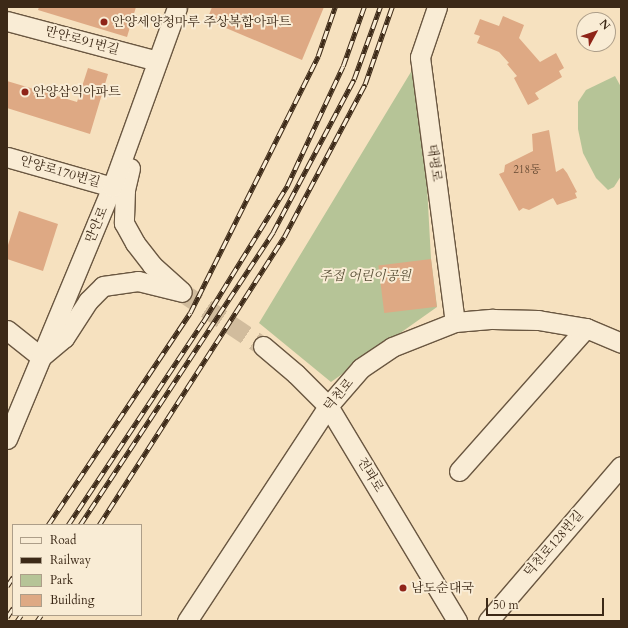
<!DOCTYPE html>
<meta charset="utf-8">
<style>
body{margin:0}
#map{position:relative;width:628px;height:628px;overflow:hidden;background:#f6e1bf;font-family:Cardo,"Noto Serif KR",serif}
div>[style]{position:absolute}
.green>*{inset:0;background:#b6c497}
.building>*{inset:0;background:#dea984;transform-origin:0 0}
.minor-tunnel>*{height:19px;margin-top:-9.5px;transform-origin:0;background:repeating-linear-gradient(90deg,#d1bc9d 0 19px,transparent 0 29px)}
.roads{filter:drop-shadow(1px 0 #6a5741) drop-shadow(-1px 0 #6a5741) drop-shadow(0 1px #6a5741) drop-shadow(0 -1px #6a5741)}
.minor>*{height:19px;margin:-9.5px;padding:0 9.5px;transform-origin:9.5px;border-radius:9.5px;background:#f9ecd5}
.rail>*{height:4.5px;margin-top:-2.25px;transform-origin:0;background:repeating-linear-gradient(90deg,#f9ecd5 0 9px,#3c2917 0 18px);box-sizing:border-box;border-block:1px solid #3c2917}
.dots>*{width:11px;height:11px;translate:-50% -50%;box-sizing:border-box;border:2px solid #f9ecd5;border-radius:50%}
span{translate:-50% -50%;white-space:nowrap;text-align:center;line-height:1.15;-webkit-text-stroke:4px #f9ecd5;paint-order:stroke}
.number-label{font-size:11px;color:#644932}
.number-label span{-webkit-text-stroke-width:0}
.poi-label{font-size:13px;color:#3c2917}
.left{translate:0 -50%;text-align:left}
.street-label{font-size:13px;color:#3c2917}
.park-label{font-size:13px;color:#5a5037;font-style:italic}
.frame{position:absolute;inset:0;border:8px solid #3c2917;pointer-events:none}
.legend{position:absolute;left:12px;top:524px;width:130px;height:92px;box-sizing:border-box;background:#f9ecd5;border:1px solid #ad9e89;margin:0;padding:5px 7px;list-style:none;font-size:12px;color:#3c2917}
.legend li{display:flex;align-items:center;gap:8px;height:20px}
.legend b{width:20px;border:1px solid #ad9e89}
.north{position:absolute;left:576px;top:12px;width:40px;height:40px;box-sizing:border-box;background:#f9ecd5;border:1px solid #ad9e89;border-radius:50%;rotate:50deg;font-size:11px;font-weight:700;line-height:16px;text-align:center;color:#3c2917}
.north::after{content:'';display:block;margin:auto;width:14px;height:18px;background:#8f2418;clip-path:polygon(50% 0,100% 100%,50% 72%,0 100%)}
.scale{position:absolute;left:486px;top:598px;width:118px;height:18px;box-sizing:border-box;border:2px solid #3c2917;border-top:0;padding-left:5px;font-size:12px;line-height:14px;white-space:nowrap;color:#3c2917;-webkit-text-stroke:3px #f9ecd5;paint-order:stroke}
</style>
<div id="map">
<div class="green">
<i style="clip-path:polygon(420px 57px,431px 259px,437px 307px,331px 382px,259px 323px)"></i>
<i style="clip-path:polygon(615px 76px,621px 87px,621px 176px,614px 187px,608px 190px,596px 178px,583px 153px,578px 129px,578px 102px,586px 90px)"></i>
</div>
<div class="building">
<i style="clip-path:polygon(39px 7px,136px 7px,127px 37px,38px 10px)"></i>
<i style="clip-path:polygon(212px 7px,324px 7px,302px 60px,207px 20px)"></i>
<i style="clip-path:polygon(503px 16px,524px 25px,519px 38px,540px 62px,556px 53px,564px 68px,559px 71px,562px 77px,535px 93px,539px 99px,528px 105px,514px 78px,517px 76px,507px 64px,509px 63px,499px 52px,477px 43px,480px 36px,474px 34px,480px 19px,499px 26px)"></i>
<i style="clip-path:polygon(88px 68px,108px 74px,90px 134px,7px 108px,7px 81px,77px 102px)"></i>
<i style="clip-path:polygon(549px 130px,556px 172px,563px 168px,567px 173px,577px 192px,575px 193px,577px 198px,557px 205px,553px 198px,529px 210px,523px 208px,519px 211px,499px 174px,504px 172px,505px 165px,533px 151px,532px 134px)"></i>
<i style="clip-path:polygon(19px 211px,58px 224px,43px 271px,7px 259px,7px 248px)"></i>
<i style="left:431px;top:259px;width:48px;height:53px;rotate:83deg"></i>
</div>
<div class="minor-tunnel">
<i style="left:182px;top:292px;width:97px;rotate:33.7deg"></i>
</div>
<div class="roads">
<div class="minor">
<i style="left:437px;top:7px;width:53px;rotate:108.8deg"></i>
<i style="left:420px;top:57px;width:267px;rotate:82.5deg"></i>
<i style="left:7px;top:21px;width:155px;rotate:14.9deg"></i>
<i style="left:7px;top:157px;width:109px;rotate:15.9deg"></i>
<i style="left:130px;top:168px;width:23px;rotate:103deg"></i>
<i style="left:125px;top:190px;width:33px;rotate:92deg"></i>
<i style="left:124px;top:223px;width:23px;rotate:61deg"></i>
<i style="left:135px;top:243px;width:28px;rotate:52deg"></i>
<i style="left:152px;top:265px;width:39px;rotate:42deg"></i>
<i style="left:7px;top:330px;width:43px;rotate:38.5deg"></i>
<i style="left:41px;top:357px;width:30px;rotate:-40deg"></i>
<i style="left:64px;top:338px;width:44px;rotate:-57deg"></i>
<i style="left:88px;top:301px;width:21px;rotate:-45deg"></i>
<i style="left:103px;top:286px;width:35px;rotate:-8deg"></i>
<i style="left:138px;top:281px;width:45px;rotate:14deg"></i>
<i style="left:263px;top:346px;width:43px;rotate:40.3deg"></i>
<i style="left:296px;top:374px;width:45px;rotate:45deg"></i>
<i style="left:328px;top:406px;width:251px;rotate:59deg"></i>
<i style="left:7px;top:439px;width:273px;rotate:-67.4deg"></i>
<i style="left:112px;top:187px;width:191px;rotate:-70.1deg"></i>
<i style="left:459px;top:471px;width:191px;rotate:-48.4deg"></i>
<i style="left:187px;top:621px;width:257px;rotate:-56.7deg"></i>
<i style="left:328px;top:406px;width:50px;rotate:-49deg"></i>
<i style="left:361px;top:368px;width:37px;rotate:-34deg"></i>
<i style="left:392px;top:347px;width:68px;rotate:-21.6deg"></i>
<i style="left:455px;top:322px;width:38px;rotate:-5deg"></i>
<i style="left:493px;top:319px;width:45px;rotate:1.3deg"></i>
<i style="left:538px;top:320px;width:49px;rotate:9.5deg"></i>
<i style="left:586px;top:328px;width:38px;rotate:23deg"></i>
<i style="left:488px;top:621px;width:204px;rotate:-49.4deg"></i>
</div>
</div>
<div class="rail">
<i style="left:48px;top:525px;width:255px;rotate:-56.2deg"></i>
<i style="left:190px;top:313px;width:287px;rotate:-63.5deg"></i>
<i style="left:318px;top:56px;width:52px;rotate:-70.9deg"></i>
<i style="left:68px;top:525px;width:244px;rotate:-56.4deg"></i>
<i style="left:203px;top:322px;width:160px;rotate:-58.3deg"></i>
<i style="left:287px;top:186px;width:132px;rotate:-65deg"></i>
<i style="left:343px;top:66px;width:63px;rotate:-70.4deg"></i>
<i style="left:80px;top:525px;width:351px;rotate:-56.6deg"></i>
<i style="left:273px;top:232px;width:173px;rotate:-62.1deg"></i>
<i style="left:354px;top:79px;width:77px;rotate:-70.1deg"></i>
<i style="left:99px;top:525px;width:342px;rotate:-57.3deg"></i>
<i style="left:284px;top:237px;width:173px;rotate:-62.1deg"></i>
<i style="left:365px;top:84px;width:82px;rotate:-70.7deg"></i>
<i style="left:7px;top:586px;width:11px;rotate:-56deg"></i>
<i style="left:7px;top:617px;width:11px;rotate:-56deg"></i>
<i style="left:17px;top:621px;width:7px;rotate:-56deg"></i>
<i style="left:37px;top:621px;width:7px;rotate:-56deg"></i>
</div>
<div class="dots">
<i style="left:104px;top:22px;background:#8f2418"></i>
<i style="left:25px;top:92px;background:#8f2418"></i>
<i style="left:403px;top:588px;background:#8f2418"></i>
</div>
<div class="number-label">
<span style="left:527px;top:170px">218동</span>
</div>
<div class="poi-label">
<span class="left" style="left:112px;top:22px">안양세양청마루 주상복합아파트</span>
<span class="left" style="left:33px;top:92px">안양삼익아파트</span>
<span class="left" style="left:411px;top:588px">남도순대국</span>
</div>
<div class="street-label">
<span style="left:82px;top:41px;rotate:15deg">만안로91번길</span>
<span style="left:434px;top:163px;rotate:82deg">태평로</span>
<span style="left:60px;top:172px;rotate:16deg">안양로170번길</span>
<span style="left:97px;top:225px;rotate:-67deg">만안로</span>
<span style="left:339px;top:395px;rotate:-50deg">덕천로</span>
<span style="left:370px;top:475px;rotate:59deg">전파로</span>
<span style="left:554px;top:544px;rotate:-49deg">덕천로128번길</span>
</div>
<div class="park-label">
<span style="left:365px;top:276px">주접 어린이공원</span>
</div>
<div class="frame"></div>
<ul class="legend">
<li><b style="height:5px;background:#f9ecd5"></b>Road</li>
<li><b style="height:5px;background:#3c2917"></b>Railway</li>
<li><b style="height:11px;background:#b6c497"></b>Park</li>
<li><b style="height:11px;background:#dea984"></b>Building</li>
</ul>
<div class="north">N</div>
<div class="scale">50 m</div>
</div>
